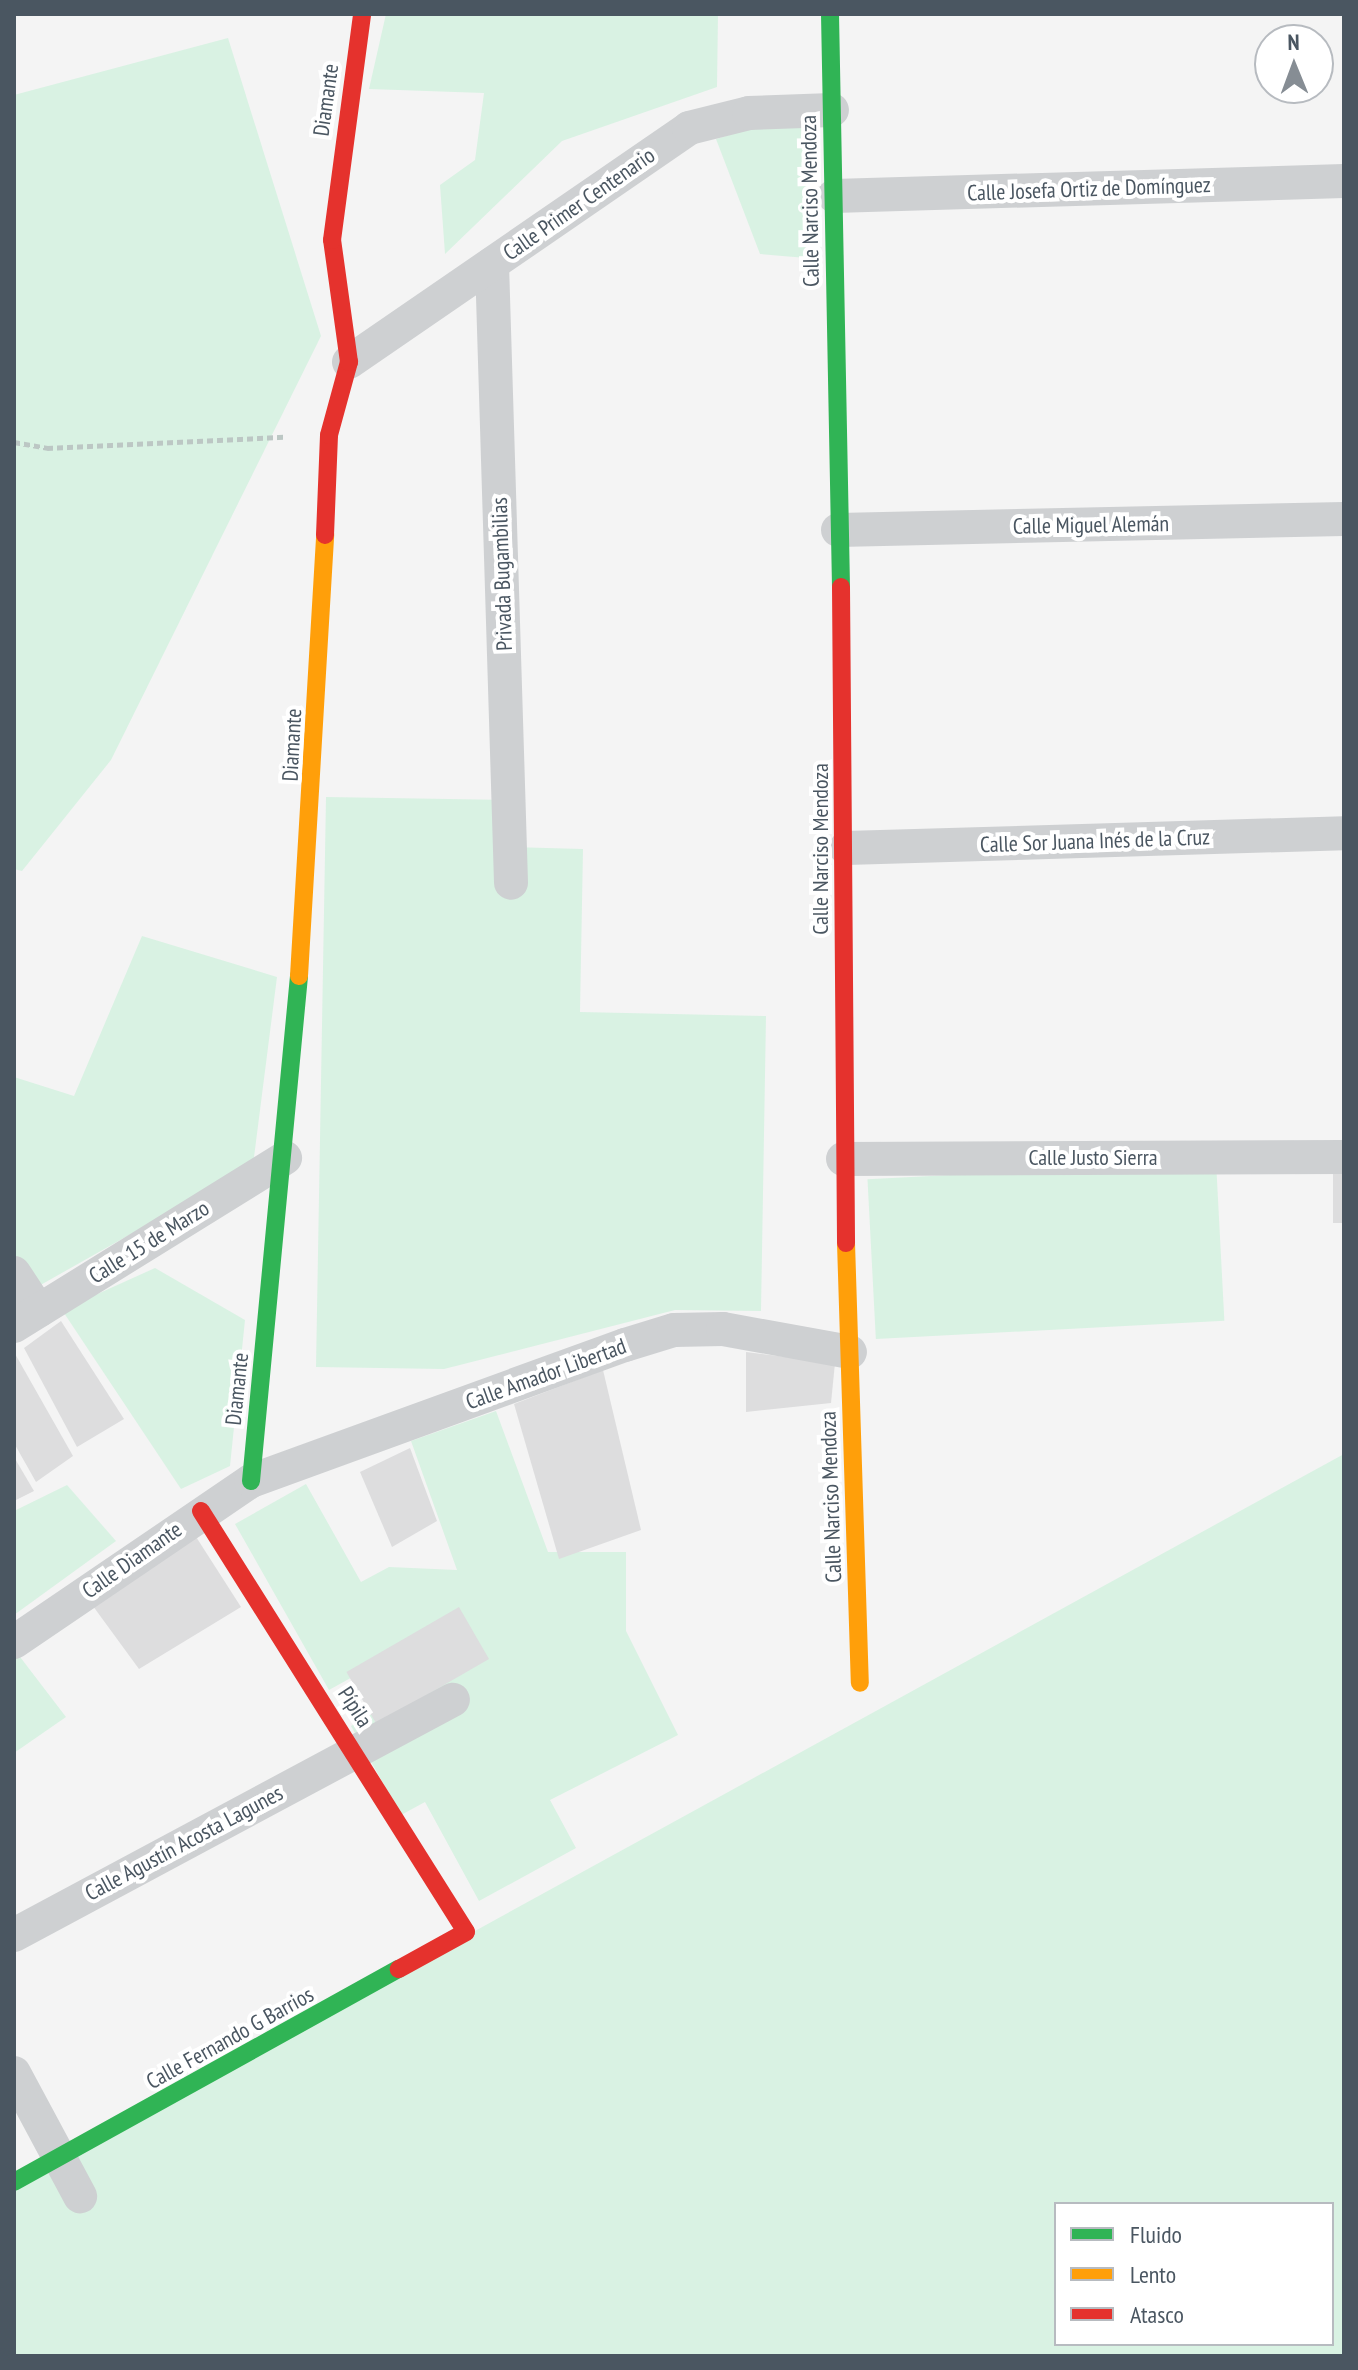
<!DOCTYPE html>
<meta charset="utf-8">
<style>
body{margin:0}
#map{position:relative;width:1358px;height:2370px;overflow:hidden;background:#f4f4f4;font-family:"PT Sans Narrow",sans-serif}
div>[style]{position:absolute}
.green>*{inset:0;background:#d9f2e3;transform-origin:0 0}
.building>*{inset:0;background:#ddddde;transform-origin:0 0}
.path>*{height:5px;margin-top:-2.5px;transform-origin:0;background:repeating-linear-gradient(90deg,#bcc7c4 0 6px,transparent 0 10px)}
.street>*{height:34px;margin:-17px;padding:0 17px;transform-origin:17px;border-radius:17px;background:#ced0d2}
.fast>*{height:18px;margin:-9px;padding:0 9px;transform-origin:9px;border-radius:9px;background:#30b455}
.slow>*{height:18px;margin:-9px;padding:0 9px;transform-origin:9px;border-radius:9px;background:#ff9f0a}
.jam>*{height:18px;margin:-9px;padding:0 9px;transform-origin:9px;border-radius:9px;background:#e5322d}
span{translate:-50% -50%;white-space:nowrap;text-align:center;line-height:1.15;-webkit-text-stroke:8px #fff;paint-order:stroke}
.street-label{font-size:22px;color:#4a5661}
.frame{position:absolute;inset:0;border:16px solid #4a5661;pointer-events:none}
.legend{position:absolute;left:1054px;top:2202px;width:280px;height:144px;box-sizing:border-box;background:#fff;border:2px solid #b7bbc0;margin:0;padding:10px 14px;list-style:none;font-size:24px;color:#4a5661}
.legend li{display:flex;align-items:center;gap:16px;height:40px}
.legend b{width:40px;border:2px solid #b7bbc0}
.north{position:absolute;left:1254px;top:24px;width:80px;height:80px;box-sizing:border-box;background:#fff;border:2px solid #b7bbc0;border-radius:50%;rotate:359deg;font-size:22px;font-weight:700;line-height:32px;text-align:center;color:#4a5661}
.north::after{content:'';display:block;margin:auto;width:28px;height:36px;background:#868d94;clip-path:polygon(50% 0,100% 100%,50% 72%,0 100%)}
</style>
<div id="map">
<div class="green">
<i style="clip-path:polygon(386px 14px,718px 14px,717px 87px,562px 141px,445px 254px,440px 185px,475px 160px,484px 93px,369px 89px)"></i>
<i style="clip-path:polygon(228px 38px,321px 336px,111px 760px,22px 871px,14px 869px,14px 95px)"></i>
<i style="clip-path:polygon(806px 112px,818px 259px,760px 254px,716px 139px)"></i>
<i style="clip-path:polygon(326px 797px,511px 800px,510px 847px,583px 849px,580px 1012px,766px 1016px,761px 1311px,675px 1310px,444px 1369px,316px 1367px)"></i>
<i style="clip-path:polygon(142px 936px,277px 977px,253px 1165px,14px 1300px,14px 1077px,74px 1096px)"></i>
<i style="left:1216px;top:1161px;width:160px;height:349px;rotate:87deg"></i>
<i style="clip-path:polygon(155px 1268px,245px 1320px,230px 1466px,181px 1489px,62px 1310px)"></i>
<i style="clip-path:polygon(496px 1411px,548px 1552px,626px 1552px,626px 1631px,678px 1735px,550px 1800px,576px 1848px,479px 1901px,425px 1802px,401px 1815px,351px 1726px,476px 1656px,455px 1620px,329px 1690px,235px 1524px,306px 1484px,361px 1582px,389px 1567px,457px 1570px,411px 1441px)"></i>
<i style="clip-path:polygon(evenodd,1344px 1454px,1344px 2356px,14px 2356px,14px 2184px,1344px 1454px,1056px 2204px,1332px 2204px,1332px 2344px,1056px 2344px,1056px 2204px)"></i>
<i style="clip-path:polygon(67px 1485px,116px 1541px,14px 1615px,14px 1511px)"></i>
<i style="clip-path:polygon(14px 1649px,66px 1717px,14px 1753px)"></i>
</div>
<div class="building">
<i style="left:1344px;top:1170px;width:53px;height:11px;rotate:90deg"></i>
<i style="clip-path:polygon(61px 1321px,124px 1419px,77px 1447px,24px 1348px)"></i>
<i style="clip-path:polygon(14px 1352px,73px 1456px,36px 1482px,14px 1443px)"></i>
<i style="clip-path:polygon(746px 1352px,835px 1363px,831px 1403px,746px 1412px)"></i>
<i style="clip-path:polygon(603px 1370px,641px 1530px,559px 1559px,514px 1404px)"></i>
<i style="clip-path:polygon(410px 1448px,437px 1521px,392px 1547px,360px 1472px)"></i>
<i style="clip-path:polygon(14px 1457px,34px 1491px,14px 1501px)"></i>
<i style="clip-path:polygon(191px 1529px,241px 1607px,139px 1669px,90px 1602px)"></i>
<i style="left:459px;top:1607px;width:60px;height:130px;rotate:60deg"></i>
</div>
<div class="path">
<i style="left:14px;top:442px;width:34px;rotate:10deg"></i>
<i style="left:47px;top:448px;width:237px;rotate:-2.7deg"></i>
</div>
<div class="street">
<i style="left:834px;top:196px;width:510px;rotate:-1.68deg"></i>
<i style="left:492px;top:264px;width:619px;rotate:88.24deg"></i>
<i style="left:349px;top:362px;width:413px;rotate:-34.5deg"></i>
<i style="left:689px;top:128px;width:62px;rotate:-14deg"></i>
<i style="left:749px;top:113px;width:83px;rotate:-2.1deg"></i>
<i style="left:838px;top:530px;width:506px;rotate:-1.25deg"></i>
<i style="left:846px;top:848px;width:498px;rotate:-1.7deg"></i>
<i style="left:843px;top:1159px;width:501px;rotate:-0.23deg"></i>
<i style="left:14px;top:1273px;width:45px;rotate:56.7deg"></i>
<i style="left:14px;top:1326px;width:319px;rotate:-31.8deg"></i>
<i style="left:14px;top:1642px;width:287px;rotate:-34.2deg"></i>
<i style="left:251px;top:1481px;width:398px;rotate:-20deg"></i>
<i style="left:625px;top:1345px;width:51px;rotate:-17deg"></i>
<i style="left:674px;top:1330px;width:49px;rotate:-1.2deg"></i>
<i style="left:723px;top:1329px;width:129px;rotate:10.3deg"></i>
<i style="left:14px;top:1935px;width:498px;rotate:-28.2deg"></i>
<i style="left:14px;top:2073px;width:140px;rotate:61.8deg"></i>
</div>
<div class="fast">
<i style="left:830px;top:14px;width:573px;rotate:88.9deg"></i>
<i style="left:251px;top:1481px;width:507px;rotate:-84.57deg"></i>
<i style="left:14px;top:2182px;width:440px;rotate:-29deg"></i>
</div>
<div class="slow">
<i style="left:299px;top:976px;width:442px;rotate:-86.6deg"></i>
<i style="left:846px;top:1243px;width:440px;rotate:88.2deg"></i>
</div>
<div class="jam">
<i style="left:325px;top:535px;width:100px;rotate:-87.7deg"></i>
<i style="left:329px;top:435px;width:76px;rotate:-74.7deg"></i>
<i style="left:349px;top:362px;width:123px;rotate:-97.9deg"></i>
<i style="left:332px;top:240px;width:228px;rotate:-82.4deg"></i>
<i style="left:841px;top:587px;width:656px;rotate:89.56deg"></i>
<i style="left:201px;top:1511px;width:497px;rotate:57.8deg"></i>
<i style="left:466px;top:1932px;width:77px;rotate:151.1deg"></i>
</div>
<div class="street-label">
<span style="left:326px;top:100px;rotate:-82deg">Diamante</span>
<span style="left:1089px;top:189px;rotate:-2deg">Calle Josefa Ortiz de Domínguez</span>
<span style="left:810px;top:201px;rotate:-91deg">Calle Narciso Mendoza</span>
<span style="left:579px;top:204px;rotate:-35deg">Calle Primer Centenario</span>
<span style="left:1091px;top:525px;rotate:-1deg">Calle Miguel Alemán</span>
<span style="left:502px;top:574px;rotate:-92deg">Privada Bugambilias</span>
<span style="left:292px;top:745px;rotate:-87deg">Diamante</span>
<span style="left:1095px;top:841px;rotate:-2deg">Calle Sor Juana Inés de la Cruz</span>
<span style="left:821px;top:849px;rotate:-90deg">Calle Narciso Mendoza</span>
<span style="left:1093px;top:1158px">Calle Justo Sierra</span>
<span style="left:149px;top:1242px;rotate:-32deg">Calle 15 de Marzo</span>
<span style="left:546px;top:1374px;rotate:-20deg">Calle Amador Libertad</span>
<span style="left:237px;top:1389px;rotate:-84deg">Diamante</span>
<span style="left:831px;top:1497px;rotate:-92deg">Calle Narciso Mendoza</span>
<span style="left:132px;top:1560px;rotate:-35deg">Calle Diamante</span>
<span style="left:355px;top:1707px;rotate:57deg">Pípila</span>
<span style="left:184px;top:1843px;rotate:-28deg">Calle Agustín Acosta Lagunes</span>
<span style="left:230px;top:2038px;rotate:-29deg">Calle Fernando G Barrios</span>
</div>
<div class="frame"></div>
<ul class="legend">
<li><b style="height:10px;background:#30b455"></b>Fluido</li>
<li><b style="height:10px;background:#ff9f0a"></b>Lento</li>
<li><b style="height:10px;background:#e5322d"></b>Atasco</li>
</ul>
<div class="north">N</div>
</div>
